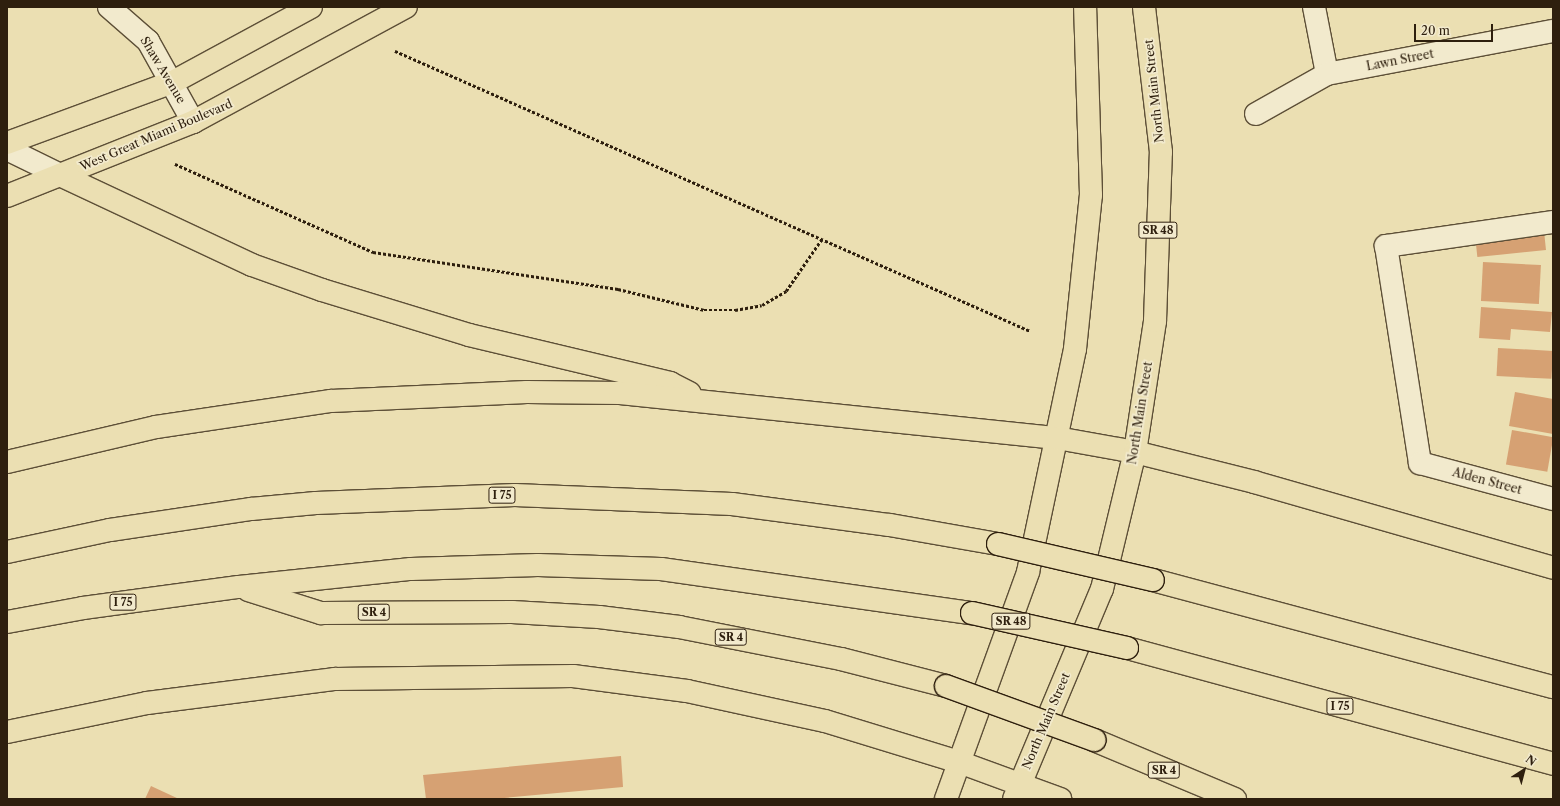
<!DOCTYPE html>
<style>
body{margin:0}
#map{position:relative;width:1560px;height:806px;overflow:hidden;background:#ebdfb2;font-family:"Libre Caslon Text",serif}
div>[style]{position:absolute}
.building>*{inset:0;background:#d6a173;transform-origin:0 0}
.path>*{height:2.5px;margin-top:-1.25px;transform-origin:0;background:repeating-linear-gradient(90deg,#2e1f0e 0 3px,transparent 0 5px)}
.roads{filter:drop-shadow(1px 0 #5d4f37) drop-shadow(-1px 0 #5d4f37) drop-shadow(0 1px #5d4f37) drop-shadow(0 -1px #5d4f37)}
.minor>*{height:22px;margin:-11px;padding:0 11px;transform-origin:11px;border-radius:11px;background:#f2eacd}
.major>*{height:22px;margin:-11px;padding:0 11px;transform-origin:11px;border-radius:11px;background:#ebdfb2}
.highway>*{height:22px;margin:-11px;padding:0 11px;transform-origin:11px;border-radius:11px;background:#ebdfb2}
.bridges{filter:drop-shadow(1px 0 #2e1f0e) drop-shadow(-1px 0 #2e1f0e) drop-shadow(0 1px #2e1f0e) drop-shadow(0 -1px #2e1f0e)}
.highway-bridge>*{height:22px;margin:-11px;padding:0 11px;transform-origin:11px;border-radius:11px;background:#ebdfb2}
span{translate:-50% -50%;white-space:nowrap;text-align:center;line-height:1.15;-webkit-text-stroke:3.5px #f2eacd;paint-order:stroke}
.shield-label span{padding:1px 3px;background:#f2eacd;border:1px solid;border-radius:3px;-webkit-text-stroke-width:0}
.shield-label{font-size:11px;color:#2e1f0e;font-weight:700}
.street-label{font-size:12px;color:#2e1f0e}
.frame{position:absolute;inset:0;border:8px solid #2e1f0e;pointer-events:none}
.north{position:absolute;left:1504px;top:750px;width:40px;height:40px;-webkit-text-stroke:3px #f2eacd;paint-order:stroke;rotate:36deg;font-size:11px;font-weight:700;line-height:16px;text-align:center;color:#2e1f0e}
.north::after{content:'';display:block;margin:auto;width:14px;height:18px;background:#2e1f0e;clip-path:polygon(50% 0,100% 100%,50% 72%,0 100%)}
.scale{position:absolute;left:1414px;top:24px;width:79px;height:18px;box-sizing:border-box;border:2px solid #2e1f0e;border-top:0;padding-left:5px;font-size:12px;line-height:14px;white-space:nowrap;color:#2e1f0e;-webkit-text-stroke:3px #f2eacd;paint-order:stroke}
</style>
<div id="map">
<div class="building">
<i style="left:1544px;top:231px;width:19px;height:69px;rotate:84deg"></i>
<i style="left:1483px;top:262px;width:58px;height:39px;rotate:3deg"></i>
<i style="clip-path:polygon(1481px 307px,1552px 312px,1550px 332px,1511px 329px,1510px 340px,1479px 338px)"></i>
<i style="left:1498px;top:348px;width:55px;height:28px;rotate:3deg"></i>
<i style="clip-path:polygon(1515px 392px,1553px 399px,1553px 434px,1509px 426px)"></i>
<i style="left:1512px;top:430px;width:42px;height:35px;rotate:10deg"></i>
<i style="clip-path:polygon(621px 756px,623px 787px,493px 799px,426px 799px,423px 775px)"></i>
<i style="clip-path:polygon(151px 786px,179px 799px,145px 799px)"></i>
</div>
<div class="path">
<i style="left:395px;top:51px;width:694px;rotate:23.79deg"></i>
<i style="left:175px;top:164px;width:217px;rotate:24deg"></i>
<i style="left:373px;top:252px;width:248px;rotate:8.6deg"></i>
<i style="left:618px;top:289px;width:89px;rotate:13.7deg"></i>
<i style="left:704px;top:310px;width:31px"></i>
<i style="left:735px;top:310px;width:27px;rotate:-10deg"></i>
<i style="left:762px;top:305px;width:28px;rotate:-30deg"></i>
<i style="left:786px;top:291px;width:62px;rotate:-55.5deg"></i>
</div>
<div class="roads">
<div class="minor">
<i style="left:109px;top:7px;width:52px;rotate:41.1deg"></i>
<i style="left:148px;top:41px;width:93px;rotate:60.9deg"></i>
<i style="left:1314px;top:7px;width:68px;rotate:79deg"></i>
<i style="left:1256px;top:114px;width:81px;rotate:-29.4deg"></i>
<i style="left:1327px;top:74px;width:230px;rotate:-10.8deg"></i>
<i style="left:7px;top:149px;width:59px;rotate:26.1deg"></i>
<i style="left:1553px;top:222px;width:169px;rotate:171.8deg"></i>
<i style="left:1386px;top:246px;width:220px;rotate:81.1deg"></i>
<i style="left:1420px;top:463px;width:138px;rotate:15.1deg"></i>
</div>
<div class="major">
<i style="left:7px;top:143px;width:177px;rotate:-20.2deg"></i>
<i style="left:173px;top:82px;width:157px;rotate:-28.5deg"></i>
<i style="left:7px;top:196px;width:200px;rotate:-21.7deg"></i>
<i style="left:193px;top:122px;width:242px;rotate:-28.4deg"></i>
<i style="left:946px;top:799px;width:241px;rotate:-70.1deg"></i>
<i style="left:1028px;top:572px;width:228px;rotate:-78.1deg"></i>
<i style="left:1075px;top:349px;width:155px;rotate:-84.1deg"></i>
<i style="left:1091px;top:195px;width:188px;rotate:-91.8deg"></i>
<i style="left:1014px;top:799px;width:228px;rotate:-67.3deg"></i>
<i style="left:1102px;top:589px;width:141px;rotate:-76.5deg"></i>
<i style="left:1135px;top:452px;width:133px;rotate:-81.3deg"></i>
<i style="left:1155px;top:321px;width:169px;rotate:-88deg"></i>
<i style="left:1161px;top:152px;width:146px;rotate:-96.7deg"></i>
</div>
<div class="highway">
<i style="left:60px;top:175px;width:212px;rotate:25.1deg"></i>
<i style="left:252px;top:265px;width:74px;rotate:19.7deg"></i>
<i style="left:322px;top:290px;width:154px;rotate:17deg"></i>
<i style="left:469px;top:335px;width:207px;rotate:13.4deg"></i>
<i style="left:670px;top:383px;width:22px;rotate:27deg"></i>
<i style="left:7px;top:462px;width:153px;rotate:-13.2deg"></i>
<i style="left:156px;top:427px;width:177px;rotate:-8.5deg"></i>
<i style="left:331px;top:401px;width:196px;rotate:-2.6deg"></i>
<i style="left:527px;top:392px;width:93px;rotate:0.6deg"></i>
<i style="left:620px;top:393px;width:439px;rotate:5.9deg"></i>
<i style="left:1057px;top:438px;width:79px;rotate:10.2deg"></i>
<i style="left:1135px;top:452px;width:123px;rotate:14.1deg"></i>
<i style="left:1254px;top:482px;width:311px;rotate:16deg"></i>
<i style="left:7px;top:552px;width:105px;rotate:-12.1deg"></i>
<i style="left:110px;top:530px;width:143px;rotate:-8.5deg"></i>
<i style="left:251px;top:509px;width:65px;rotate:-5.3deg"></i>
<i style="left:316px;top:503px;width:199px;rotate:-2.3deg"></i>
<i style="left:515px;top:495px;width:217px;rotate:2.4deg"></i>
<i style="left:732px;top:504px;width:159px;rotate:7.6deg"></i>
<i style="left:890px;top:525px;width:110px;rotate:10deg"></i>
<i style="left:1153px;top:580px;width:414px;rotate:15deg"></i>
<i style="left:248px;top:590px;width:77px;rotate:17.5deg"></i>
<i style="left:321px;top:613px;width:191px;rotate:-0.3deg"></i>
<i style="left:512px;top:612px;width:87px;rotate:3.3deg"></i>
<i style="left:599px;top:617px;width:81px;rotate:7.1deg"></i>
<i style="left:679px;top:627px;width:165px;rotate:11.2deg"></i>
<i style="left:841px;top:659px;width:108px;rotate:14.4deg"></i>
<i style="left:7px;top:622px;width:77px;rotate:-10.4deg"></i>
<i style="left:83px;top:608px;width:157px;rotate:-7.7deg"></i>
<i style="left:239px;top:587px;width:173px;rotate:-6deg"></i>
<i style="left:411px;top:569px;width:127px;rotate:-1.8deg"></i>
<i style="left:538px;top:565px;width:123px;rotate:1.9deg"></i>
<i style="left:661px;top:569px;width:314px;rotate:8.1deg"></i>
<i style="left:1127px;top:648px;width:442px;rotate:15.2deg"></i>
<i style="left:7px;top:732px;width:143px;rotate:-11.7deg"></i>
<i style="left:147px;top:703px;width:190px;rotate:-7.3deg"></i>
<i style="left:335px;top:679px;width:238px;rotate:-0.7deg"></i>
<i style="left:573px;top:676px;width:115px;rotate:7.5deg"></i>
<i style="left:687px;top:691px;width:141px;rotate:12.3deg"></i>
<i style="left:825px;top:721px;width:140px;rotate:17deg"></i>
<i style="left:959px;top:762px;width:108px;rotate:20.1deg"></i>
<i style="left:1094px;top:740px;width:153px;rotate:22.7deg"></i>
</div>
</div>
<div class="bridges">
<div class="highway-bridge">
<i style="left:998px;top:544px;width:159px;rotate:13.1deg"></i>
<i style="left:972px;top:613px;width:159px;rotate:12.7deg"></i>
<i style="left:946px;top:686px;width:158px;rotate:20deg"></i>
</div>
</div>
<div class="shield-label">
<span style="left:1158px;top:230px">SR 48</span>
<span style="left:502px;top:495px">I 75</span>
<span style="left:123px;top:602px">I 75</span>
<span style="left:374px;top:612px">SR 4</span>
<span style="left:1011px;top:621px">SR 48</span>
<span style="left:731px;top:637px">SR 4</span>
<span style="left:1340px;top:706px">I 75</span>
<span style="left:1164px;top:770px">SR 4</span>
</div>
<div class="street-label">
<span style="left:1400px;top:60px;rotate:-11deg">Lawn Street</span>
<span style="left:163px;top:70px;rotate:59deg">Shaw Avenue</span>
<span style="left:1154px;top:91px;rotate:-96deg">North Main Street</span>
<span style="left:156px;top:135px;rotate:-23deg">West Great Miami Boulevard</span>
<span style="left:1140px;top:413px;rotate:-81deg">North Main Street</span>
<span style="left:1487px;top:481px;rotate:15deg">Alden Street</span>
<span style="left:1046px;top:721px;rotate:-67deg">North Main Street</span>
</div>
<div class="frame"></div>
<div class="north">N</div>
<div class="scale">20 m</div>
</div>
